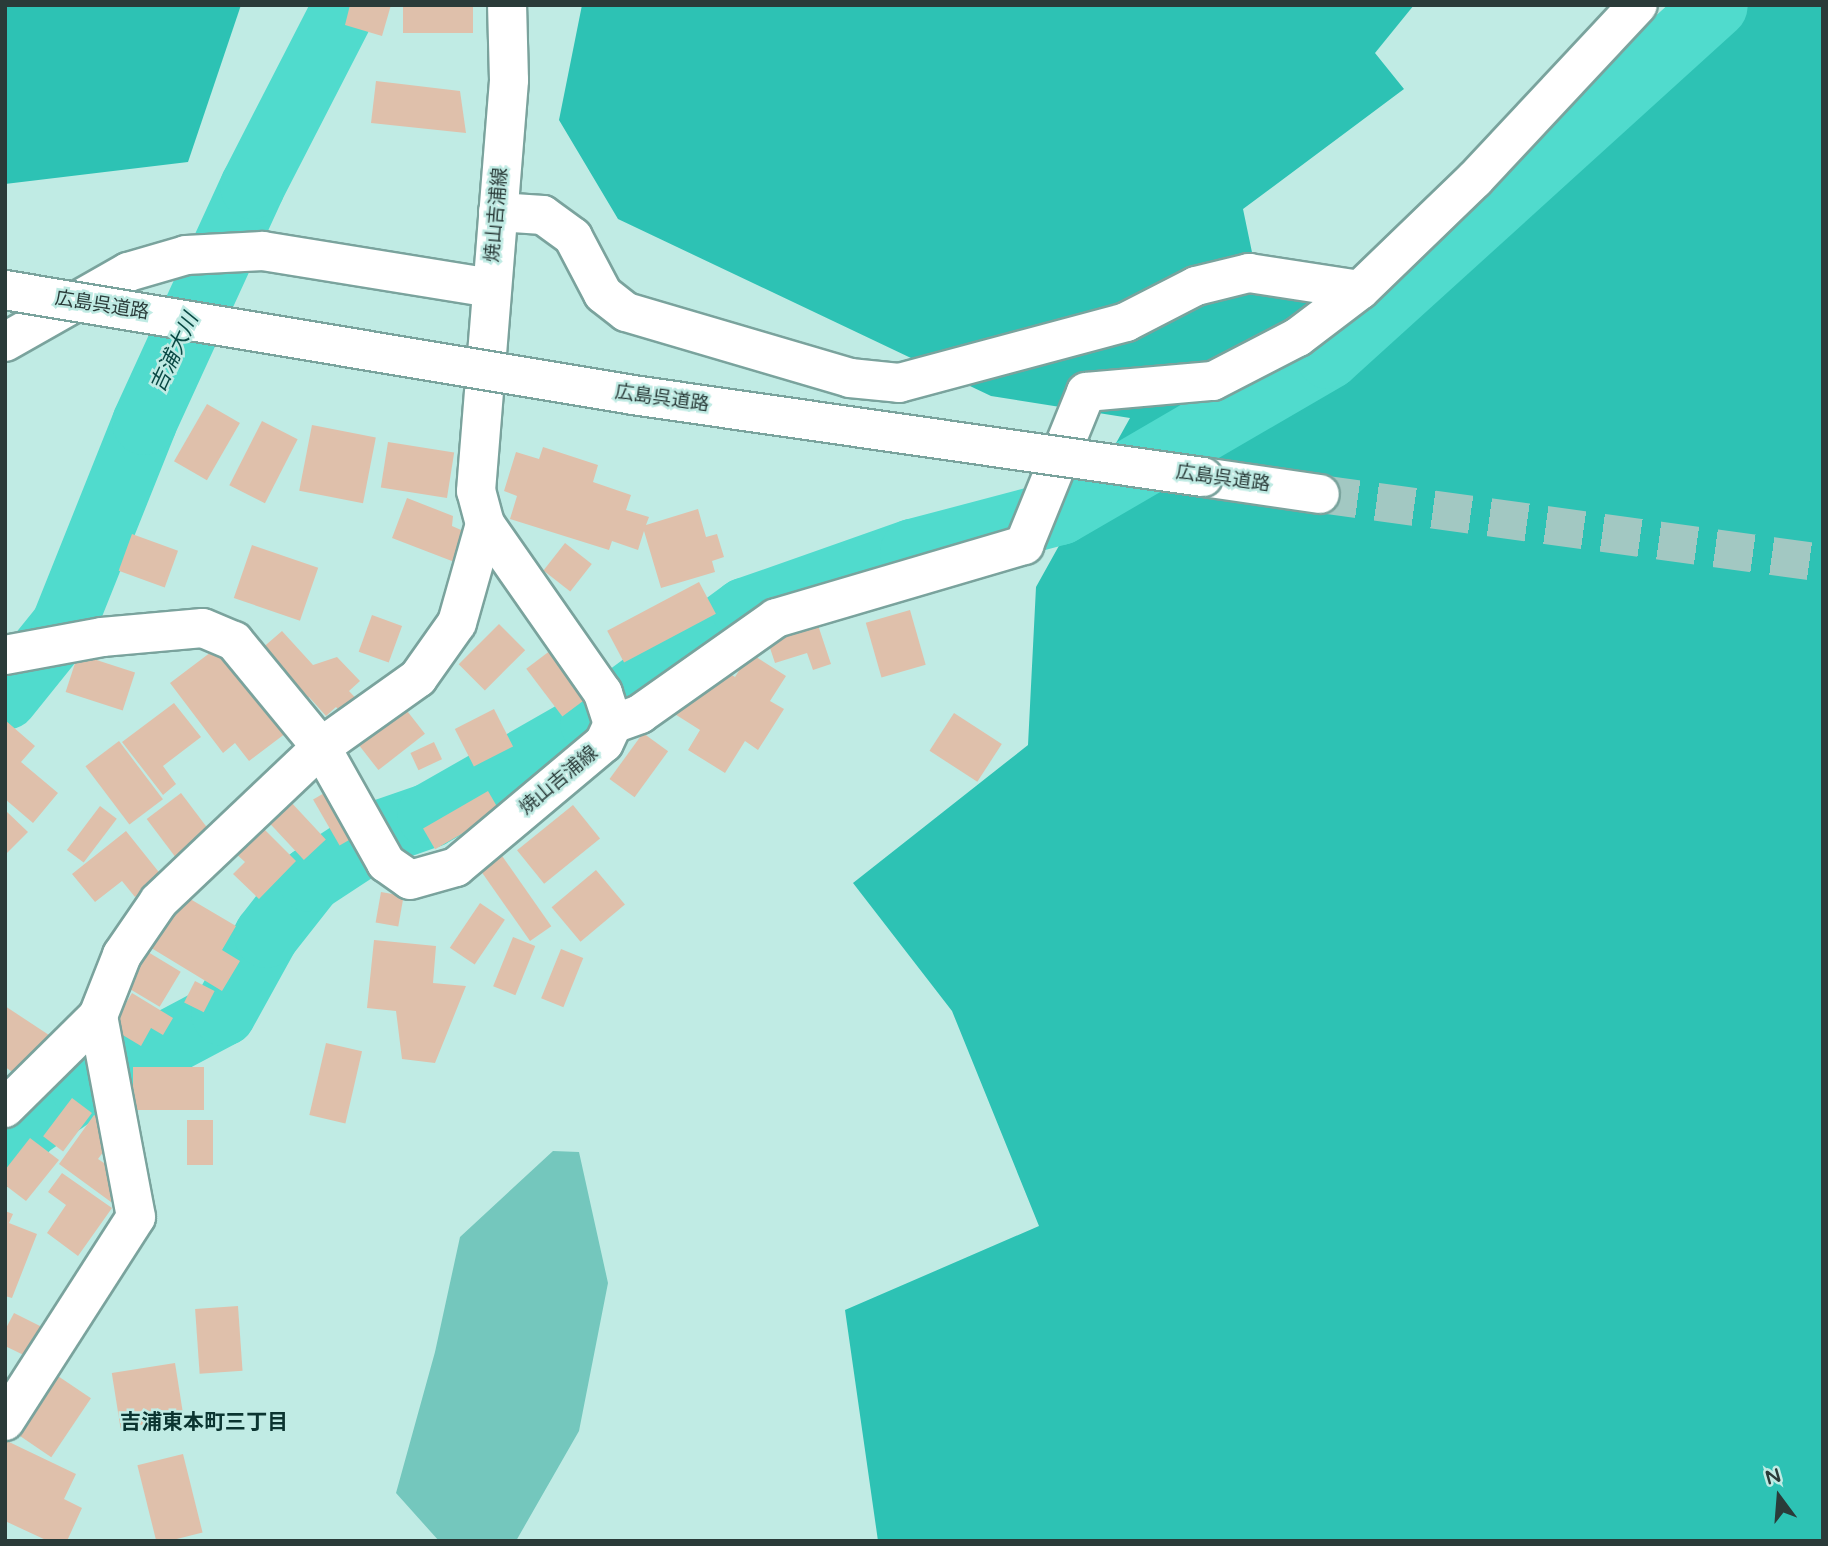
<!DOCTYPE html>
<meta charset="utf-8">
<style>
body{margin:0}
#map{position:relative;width:1828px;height:1546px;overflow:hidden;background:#c0ebe4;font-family:"Varela Round","Noto Sans JP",sans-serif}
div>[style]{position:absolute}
.green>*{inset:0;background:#74c7bd}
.forest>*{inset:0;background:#2dc2b4}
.river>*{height:65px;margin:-32.5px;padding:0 32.5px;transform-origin:32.5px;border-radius:32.5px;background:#50dbcd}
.building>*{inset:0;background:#dfc0ab;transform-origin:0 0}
.highway-tunnel>*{height:38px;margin-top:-19px;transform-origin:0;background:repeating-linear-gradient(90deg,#a2c8c2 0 38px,transparent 0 57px)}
.roads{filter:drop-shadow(2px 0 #7aa39d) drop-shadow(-2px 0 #7aa39d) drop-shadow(0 2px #7aa39d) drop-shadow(0 -2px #7aa39d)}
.minor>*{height:38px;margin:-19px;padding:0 19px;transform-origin:19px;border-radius:19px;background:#fff}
.major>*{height:38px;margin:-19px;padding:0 19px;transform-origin:19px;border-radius:19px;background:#fff}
.highway>*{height:38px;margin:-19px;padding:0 19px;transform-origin:19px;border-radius:19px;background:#fff}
.bridges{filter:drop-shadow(2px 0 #7aa39d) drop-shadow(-2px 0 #7aa39d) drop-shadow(0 2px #7aa39d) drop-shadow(0 -2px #7aa39d)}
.highway-bridge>*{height:38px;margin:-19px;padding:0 19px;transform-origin:19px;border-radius:19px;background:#fff}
span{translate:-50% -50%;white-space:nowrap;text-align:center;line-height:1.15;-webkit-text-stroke:5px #c0ebe4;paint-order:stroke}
.street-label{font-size:19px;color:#2a3b39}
.water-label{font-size:21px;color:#0a4944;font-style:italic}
.neighbourhood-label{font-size:21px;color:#0b3430;font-weight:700}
.frame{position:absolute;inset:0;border:7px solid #2a3b39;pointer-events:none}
.north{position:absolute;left:1744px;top:1462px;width:70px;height:70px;-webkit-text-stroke:5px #c0ebe4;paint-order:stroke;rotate:344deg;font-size:19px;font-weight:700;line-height:28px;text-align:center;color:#2a3b39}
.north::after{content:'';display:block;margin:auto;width:24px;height:32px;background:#2a3b39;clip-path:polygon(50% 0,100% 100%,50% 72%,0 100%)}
</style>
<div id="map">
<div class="green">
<i style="clip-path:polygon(553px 1151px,579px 1152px,608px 1283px,579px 1431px,516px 1541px,439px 1541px,396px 1493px,435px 1352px,460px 1237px)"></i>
</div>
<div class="forest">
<i style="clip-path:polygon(5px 5px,241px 5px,188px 162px,5px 184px)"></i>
<i style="clip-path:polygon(582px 5px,1414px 5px,1375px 53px,1404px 89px,1243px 209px,1253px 257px,1407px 312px,1685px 5px,1823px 5px,1823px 1541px,878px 1541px,845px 1310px,1039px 1226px,952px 1011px,853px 883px,1028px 745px,1036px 587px,1130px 418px,991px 396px,618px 219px,559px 120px)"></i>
</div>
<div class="river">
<i style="left:5px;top:697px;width:92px;rotate:-51.1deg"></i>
<i style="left:63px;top:625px;width:219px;rotate:-68.2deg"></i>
<i style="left:144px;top:422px;width:260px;rotate:-65.4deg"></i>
<i style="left:252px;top:186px;width:203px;rotate:-62.8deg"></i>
<i style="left:5px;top:1154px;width:36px;rotate:-52deg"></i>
<i style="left:27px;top:1126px;width:68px;rotate:-34.9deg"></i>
<i style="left:83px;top:1087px;width:158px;rotate:-27.9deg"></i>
<i style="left:223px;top:1013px;width:89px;rotate:-61.1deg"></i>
<i style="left:266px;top:935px;width:71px;rotate:-51.8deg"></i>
<i style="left:310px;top:879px;width:87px;rotate:-33.3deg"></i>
<i style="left:383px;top:831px;width:49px;rotate:-19.2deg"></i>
<i style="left:429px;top:815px;width:188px;rotate:-29.7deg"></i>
<i style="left:592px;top:722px;width:189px;rotate:-36.4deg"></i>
<i style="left:744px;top:610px;width:178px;rotate:-19.4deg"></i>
<i style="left:912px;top:551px;width:153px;rotate:-14.8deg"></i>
<i style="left:1060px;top:512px;width:310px;rotate:-30.2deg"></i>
<i style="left:1328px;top:356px;width:522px;rotate:-42.21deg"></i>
</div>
<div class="building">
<i style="clip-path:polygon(350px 5px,391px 5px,382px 36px,345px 25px)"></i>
<i style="left:403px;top:5px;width:70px;height:28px"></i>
<i style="clip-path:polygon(376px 81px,460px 91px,466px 133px,371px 123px)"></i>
<i style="left:207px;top:404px;width:38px;height:66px;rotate:30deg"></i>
<i style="left:262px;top:421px;width:40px;height:72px;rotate:27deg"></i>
<i style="left:312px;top:425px;width:65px;height:67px;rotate:11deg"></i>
<i style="left:388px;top:442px;width:67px;height:46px;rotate:9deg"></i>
<i style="clip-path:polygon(543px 447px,598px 465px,593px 482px,631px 495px,626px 510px,649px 517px,646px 525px,698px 509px,706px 537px,717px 534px,724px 557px,712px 561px,715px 572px,661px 588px,644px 531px,638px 550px,612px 541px,609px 550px,510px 519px,517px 496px,504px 491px,516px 452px,539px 459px)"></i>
<i style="clip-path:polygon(407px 498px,453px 516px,452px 526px,468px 533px,457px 563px,392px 538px)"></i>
<i style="left:132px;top:534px;width:49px;height:39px;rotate:20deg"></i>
<i style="left:565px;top:543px;width:34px;height:35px;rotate:38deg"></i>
<i style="left:252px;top:545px;width:70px;height:56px;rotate:19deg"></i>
<i style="left:699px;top:582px;width:36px;height:104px;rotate:62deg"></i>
<i style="left:910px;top:610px;width:57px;height:46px;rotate:74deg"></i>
<i style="clip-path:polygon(814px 613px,831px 664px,813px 670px,807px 653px,775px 663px,764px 630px)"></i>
<i style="left:372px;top:615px;width:32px;height:39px;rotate:20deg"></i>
<i style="left:499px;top:624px;width:37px;height:57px;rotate:45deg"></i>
<i style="clip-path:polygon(282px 631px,313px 665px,337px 657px,360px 681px,349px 691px,365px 708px,350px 722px,336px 707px,326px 716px,309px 697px,305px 700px,260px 650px)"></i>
<i style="clip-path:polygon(223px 643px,290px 730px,249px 761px,235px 743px,223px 753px,170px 683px)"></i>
<i style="left:559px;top:644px;width:60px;height:41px;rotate:53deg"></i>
<i style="clip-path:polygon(750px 653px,786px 676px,770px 701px,784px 709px,758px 750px,745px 741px,725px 773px,688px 750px,700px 730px,670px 711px,714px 664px,735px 677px)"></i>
<i style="left:78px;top:654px;width:60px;height:40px;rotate:18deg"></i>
<i style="clip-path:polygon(174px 703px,201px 737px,163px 766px,176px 784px,163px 795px,122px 742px)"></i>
<i style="left:404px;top:707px;width:34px;height:59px;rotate:52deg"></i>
<i style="left:494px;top:709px;width:42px;height:44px;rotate:63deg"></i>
<i style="left:954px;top:713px;width:57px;height:45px;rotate:33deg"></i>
<i style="clip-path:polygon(5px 720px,35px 746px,21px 762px,58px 793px,33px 823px,5px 799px)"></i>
<i style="left:643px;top:733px;width:31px;height:57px;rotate:36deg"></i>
<i style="left:119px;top:741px;width:73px;height:42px;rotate:53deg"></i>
<i style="left:434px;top:742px;width:19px;height:26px;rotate:65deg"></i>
<i style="left:333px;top:788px;width:53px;height:23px;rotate:60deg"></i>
<i style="left:488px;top:791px;width:24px;height:75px;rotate:60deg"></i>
<i style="left:181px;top:793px;width:48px;height:43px;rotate:53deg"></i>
<i style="left:289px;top:800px;width:54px;height:30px;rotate:47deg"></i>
<i style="left:573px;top:805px;width:43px;height:72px;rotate:51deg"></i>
<i style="left:100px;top:806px;width:21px;height:55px;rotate:37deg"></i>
<i style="clip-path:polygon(5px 810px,28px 832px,5px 855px)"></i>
<i style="clip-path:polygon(259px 824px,296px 861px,259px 899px,233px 874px,245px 862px,233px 851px)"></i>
<i style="clip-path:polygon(126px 831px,162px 876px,135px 897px,122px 881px,95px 902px,72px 874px)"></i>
<i style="left:498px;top:850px;width:93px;height:26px;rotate:55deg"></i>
<i style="left:596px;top:870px;width:45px;height:58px;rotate:50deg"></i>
<i style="left:381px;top:892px;width:23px;height:31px;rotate:10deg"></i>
<i style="clip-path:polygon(180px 893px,236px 926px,222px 950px,240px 961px,222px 991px,148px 946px)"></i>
<i style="left:480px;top:903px;width:30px;height:54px;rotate:34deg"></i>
<i style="left:513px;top:937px;width:24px;height:53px;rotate:22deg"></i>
<i style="clip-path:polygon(374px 940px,436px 946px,433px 983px,466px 986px,435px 1063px,402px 1059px,396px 1011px,367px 1008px)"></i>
<i style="left:143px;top:949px;width:44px;height:41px;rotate:31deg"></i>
<i style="left:561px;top:949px;width:24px;height:53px;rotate:22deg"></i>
<i style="left:195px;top:981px;width:22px;height:24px;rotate:27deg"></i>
<i style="clip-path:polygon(132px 993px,173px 1018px,163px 1035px,151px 1028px,141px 1046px,111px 1028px)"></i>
<i style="clip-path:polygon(5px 1006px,52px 1037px,23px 1079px,5px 1067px)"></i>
<i style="left:326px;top:1043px;width:37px;height:74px;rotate:13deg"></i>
<i style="left:204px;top:1067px;width:43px;height:71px;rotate:90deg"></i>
<i style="left:72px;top:1098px;width:25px;height:48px;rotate:37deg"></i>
<i style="clip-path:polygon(94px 1115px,118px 1132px,98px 1159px,128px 1179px,111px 1202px,59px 1164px)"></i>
<i style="left:187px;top:1120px;width:26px;height:45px"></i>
<i style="clip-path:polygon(30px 1138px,59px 1160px,26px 1201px,5px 1185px,5px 1170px)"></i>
<i style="clip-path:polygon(62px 1173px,112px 1208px,78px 1256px,47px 1233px,66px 1205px,48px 1192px)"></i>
<i style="clip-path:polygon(5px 1211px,13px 1214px,9px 1223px,37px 1234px,12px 1298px,5px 1296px)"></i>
<i style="left:238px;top:1306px;width:65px;height:43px;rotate:86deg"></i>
<i style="clip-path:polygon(14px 1313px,48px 1330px,34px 1360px,5px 1346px,5px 1330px)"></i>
<i style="left:175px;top:1363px;width:56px;height:64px;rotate:81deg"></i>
<i style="left:52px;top:1372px;width:47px;height:71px;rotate:34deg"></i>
<i style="clip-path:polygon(7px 1441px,76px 1474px,64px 1499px,82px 1508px,67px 1541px,48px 1541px,5px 1521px)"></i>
<i style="left:183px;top:1454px;width:81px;height:47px;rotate:76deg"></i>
</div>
<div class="highway-tunnel">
<i style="left:1320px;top:494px;width:508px;rotate:7.81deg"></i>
</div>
<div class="roads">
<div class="minor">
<i style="left:498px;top:212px;width:45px;rotate:3.8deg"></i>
<i style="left:543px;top:215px;width:37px;rotate:36deg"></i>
<i style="left:573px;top:237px;width:64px;rotate:62.2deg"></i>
<i style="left:603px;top:294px;width:29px;rotate:38deg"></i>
<i style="left:626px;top:312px;width:234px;rotate:16.4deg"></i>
<i style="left:850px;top:378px;width:49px;rotate:5.8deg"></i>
<i style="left:899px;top:383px;width:235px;rotate:-15deg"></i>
<i style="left:1126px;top:322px;width:79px;rotate:-27.2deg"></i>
<i style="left:1196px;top:286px;width:55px;rotate:-13.8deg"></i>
<i style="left:1249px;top:273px;width:112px;rotate:8.7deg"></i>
<i style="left:5px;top:342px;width:142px;rotate:-29.6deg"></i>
<i style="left:128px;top:272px;width:60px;rotate:-16.3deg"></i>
<i style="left:186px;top:255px;width:77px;rotate:-3deg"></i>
<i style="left:263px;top:251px;width:231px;rotate:9.2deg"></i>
<i style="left:613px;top:724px;width:29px;rotate:-20deg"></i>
<i style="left:640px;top:714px;width:166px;rotate:-35.2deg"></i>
<i style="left:776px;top:618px;width:259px;rotate:-16.4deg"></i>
<i style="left:1024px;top:545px;width:165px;rotate:-67.9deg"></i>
<i style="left:1086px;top:392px;width:127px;rotate:-5deg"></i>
<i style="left:1213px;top:381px;width:96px;rotate:-27.4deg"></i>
<i style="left:1298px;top:337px;width:78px;rotate:-37.2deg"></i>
<i style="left:1360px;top:290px;width:160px;rotate:-44deg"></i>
<i style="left:1475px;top:179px;width:238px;rotate:-46.9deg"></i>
<i style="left:5px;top:1108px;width:131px;rotate:-44.7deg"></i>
<i style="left:5px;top:1421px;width:242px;rotate:-57.3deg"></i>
<i style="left:136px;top:1217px;width:205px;rotate:-100.7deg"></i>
<i style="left:98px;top:1016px;width:66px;rotate:-68.5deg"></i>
<i style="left:122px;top:955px;width:65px;rotate:-55.6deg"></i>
<i style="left:159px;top:901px;width:224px;rotate:-43.5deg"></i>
<i style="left:321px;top:747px;width:119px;rotate:-35.4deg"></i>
<i style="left:418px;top:678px;width:67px;rotate:-54.7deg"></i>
<i style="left:457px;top:623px;width:103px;rotate:-74.2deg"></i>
</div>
<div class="major">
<i style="left:5px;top:655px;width:99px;rotate:-10.5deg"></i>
<i style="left:102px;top:637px;width:101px;rotate:-5.1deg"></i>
<i style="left:203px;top:628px;width:34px;rotate:23deg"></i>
<i style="left:234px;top:641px;width:137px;rotate:50.6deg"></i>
<i style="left:321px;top:747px;width:133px;rotate:60.7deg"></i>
<i style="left:386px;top:863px;width:29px;rotate:35deg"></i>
<i style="left:410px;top:880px;width:48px;rotate:-15.8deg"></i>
<i style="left:456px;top:867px;width:193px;rotate:-40deg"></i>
<i style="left:604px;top:743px;width:21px;rotate:-65deg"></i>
<i style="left:613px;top:724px;width:33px;rotate:-108deg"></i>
<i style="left:603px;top:693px;width:206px;rotate:-124.9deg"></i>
<i style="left:485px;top:524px;width:34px;rotate:-105deg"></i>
<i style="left:476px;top:491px;width:412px;rotate:-85.4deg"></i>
<i style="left:509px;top:80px;width:75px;rotate:-91.5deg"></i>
</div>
<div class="highway">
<i style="left:1203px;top:477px;width:118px;rotate:8.3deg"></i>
</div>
</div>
<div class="bridges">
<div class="highway-bridge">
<i style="left:5px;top:290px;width:637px;rotate:9.49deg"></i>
<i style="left:633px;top:395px;width:576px;rotate:8.19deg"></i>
</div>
</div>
<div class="street-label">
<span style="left:497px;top:215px;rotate:-85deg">焼山吉浦線</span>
<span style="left:102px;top:306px;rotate:9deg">広島呉道路</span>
<span style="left:662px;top:399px;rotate:8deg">広島呉道路</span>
<span style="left:1223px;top:479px;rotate:8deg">広島呉道路</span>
<span style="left:559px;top:781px;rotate:-40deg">焼山吉浦線</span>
</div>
<div class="water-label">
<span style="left:175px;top:353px;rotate:-65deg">吉浦大川</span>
</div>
<div class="neighbourhood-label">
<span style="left:204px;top:1423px">吉浦東本町三丁目</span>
</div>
<div class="frame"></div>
<div class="north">N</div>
</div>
